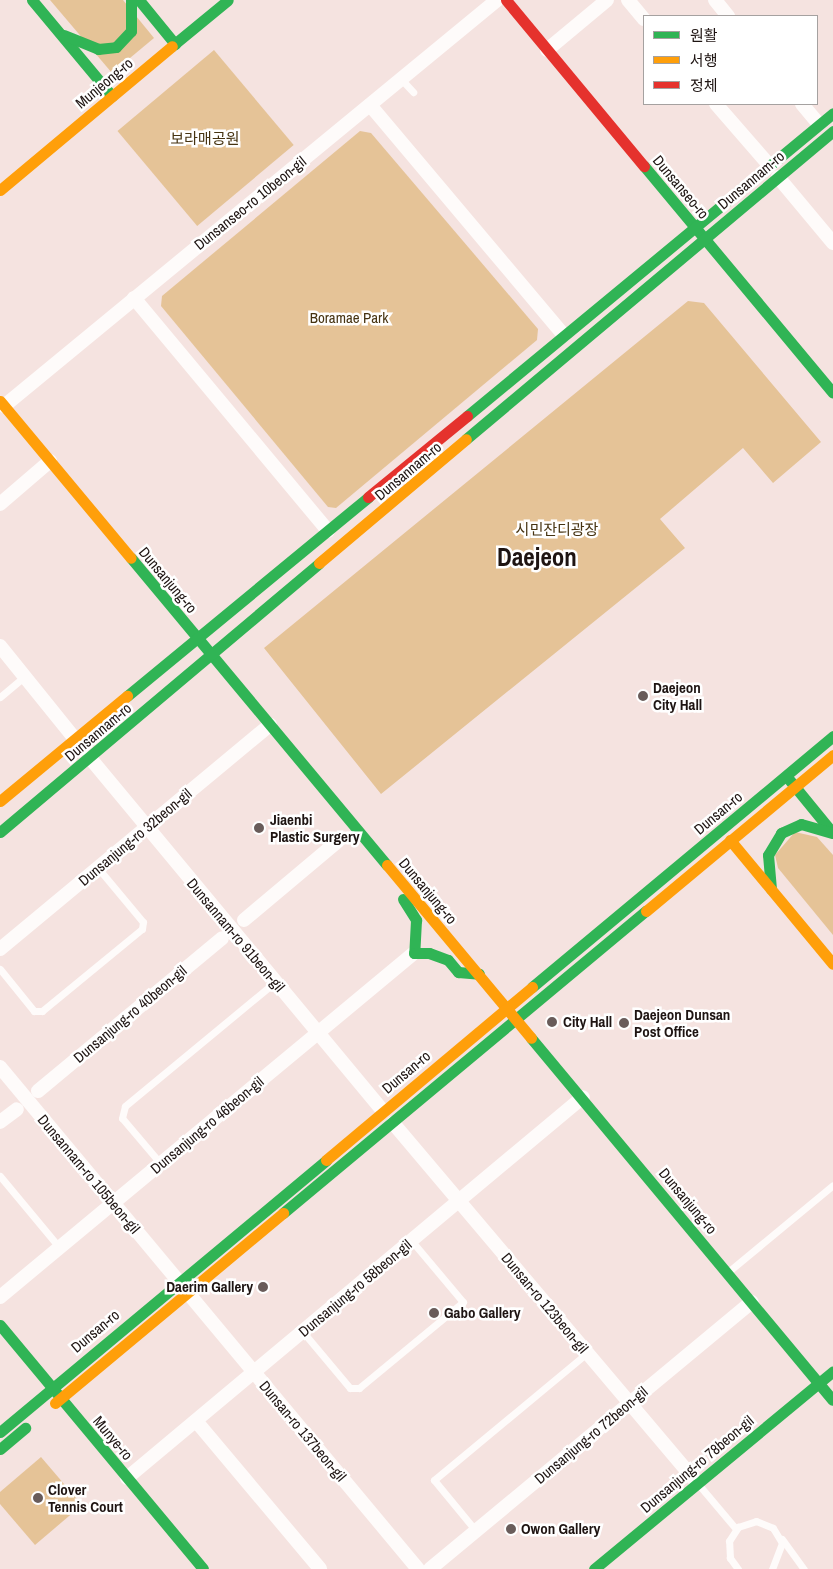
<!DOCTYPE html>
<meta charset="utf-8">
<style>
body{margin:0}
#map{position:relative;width:833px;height:1569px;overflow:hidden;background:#f5e3e0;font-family:"Archivo Narrow","Noto Sans KR",sans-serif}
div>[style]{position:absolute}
.green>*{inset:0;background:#e5c397;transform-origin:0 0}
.lane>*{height:7px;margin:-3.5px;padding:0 3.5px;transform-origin:3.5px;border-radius:3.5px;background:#fefbfa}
.street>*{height:14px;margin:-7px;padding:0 7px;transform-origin:7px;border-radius:7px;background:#fefbfa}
.fast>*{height:11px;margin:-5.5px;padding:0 5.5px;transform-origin:5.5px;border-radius:5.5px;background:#30b455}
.slow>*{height:11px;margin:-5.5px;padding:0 5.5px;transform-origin:5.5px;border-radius:5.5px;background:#ff9f0a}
.jam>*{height:11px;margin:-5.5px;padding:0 5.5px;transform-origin:5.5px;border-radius:5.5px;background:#e5322d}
.dots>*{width:14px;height:14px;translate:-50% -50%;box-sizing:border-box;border:2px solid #fff;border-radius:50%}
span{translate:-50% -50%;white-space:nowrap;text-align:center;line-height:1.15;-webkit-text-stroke:5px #fff;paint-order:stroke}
.street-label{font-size:15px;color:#1e1412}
.park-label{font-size:15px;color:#463311}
.poi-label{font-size:15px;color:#1e1412;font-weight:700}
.left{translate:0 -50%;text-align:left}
.right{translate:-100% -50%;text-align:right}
.town-label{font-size:25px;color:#1e1412;font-weight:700}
.legend{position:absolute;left:643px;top:15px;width:175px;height:90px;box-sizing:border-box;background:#fff;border:1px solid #a5a1a0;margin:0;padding:6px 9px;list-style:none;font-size:15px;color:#1e1412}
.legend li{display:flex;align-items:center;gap:10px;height:25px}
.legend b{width:25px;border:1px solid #a5a1a0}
</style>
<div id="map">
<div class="green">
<i style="clip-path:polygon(50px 0,123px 0,154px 38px,112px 73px)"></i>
<i style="left:214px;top:50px;width:124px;height:126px;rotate:50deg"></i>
<i style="clip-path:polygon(360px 131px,371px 133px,538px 329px,537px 340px,336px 508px,328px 507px,161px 306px,162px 296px)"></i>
<i style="clip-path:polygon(688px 301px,704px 303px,821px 442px,773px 483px,743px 448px,660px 519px,685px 548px,381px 794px,264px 648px)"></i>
<i style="clip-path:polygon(795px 832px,817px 837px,833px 855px,833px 935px,778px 868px,775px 855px)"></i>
<i style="clip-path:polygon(41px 1457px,82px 1505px,35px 1545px,0 1504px,0 1492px)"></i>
</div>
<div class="lane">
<i style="left:401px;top:79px;width:18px;rotate:47deg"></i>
<i style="left:0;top:697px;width:33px;rotate:-40deg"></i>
<i style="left:0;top:969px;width:54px;rotate:51deg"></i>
<i style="left:34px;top:1011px;width:8px"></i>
<i style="left:42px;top:1011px;width:129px;rotate:-39.4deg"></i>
<i style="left:142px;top:929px;width:7px;rotate:-82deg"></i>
<i style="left:143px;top:922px;width:70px;rotate:-129.8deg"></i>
<i style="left:161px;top:1164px;width:60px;rotate:-130.3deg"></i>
<i style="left:122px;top:1118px;width:12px;rotate:-76deg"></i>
<i style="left:125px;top:1106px;width:195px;rotate:-39.6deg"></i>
<i style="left:0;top:1176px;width:92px;rotate:50.3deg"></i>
<i style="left:728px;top:1272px;width:136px;rotate:-39.6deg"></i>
<i style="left:303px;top:1332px;width:73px;rotate:50deg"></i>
<i style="left:350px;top:1388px;width:9px"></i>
<i style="left:359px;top:1388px;width:135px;rotate:-39.6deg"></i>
<i style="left:463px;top:1302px;width:81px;rotate:-130deg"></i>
<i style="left:699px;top:1485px;width:57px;rotate:49.9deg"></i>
<i style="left:476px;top:1531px;width:66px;rotate:-129.5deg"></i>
<i style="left:434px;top:1480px;width:199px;rotate:-39.7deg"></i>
<i style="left:782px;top:1539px;width:37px;rotate:54deg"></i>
<i style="left:738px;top:1569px;width:14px;rotate:-126deg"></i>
<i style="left:730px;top:1558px;width:17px;rotate:-93deg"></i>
<i style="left:729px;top:1541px;width:17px;rotate:-57deg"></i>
<i style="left:738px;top:1527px;width:19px;rotate:-18deg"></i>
<i style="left:756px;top:1521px;width:18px;rotate:22deg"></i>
<i style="left:773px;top:1528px;width:17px;rotate:59deg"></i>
<i style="left:782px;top:1543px;width:28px;rotate:111deg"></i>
</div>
<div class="street">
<i style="left:628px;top:0;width:25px;rotate:50deg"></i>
<i style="left:715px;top:0;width:21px;rotate:51deg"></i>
<i style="left:547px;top:50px;width:78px;rotate:-39.8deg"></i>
<i style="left:716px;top:104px;width:81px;rotate:49deg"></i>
<i style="left:802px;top:104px;width:26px;rotate:50deg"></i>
<i style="left:370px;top:105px;width:301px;rotate:49.9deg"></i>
<i style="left:778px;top:177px;width:86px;rotate:50.2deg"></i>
<i style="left:134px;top:298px;width:303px;rotate:50.2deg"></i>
<i style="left:4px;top:406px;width:639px;rotate:-39.47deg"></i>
<i style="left:0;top:504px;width:66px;rotate:-40.7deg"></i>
<i style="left:0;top:646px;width:119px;rotate:51.1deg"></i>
<i style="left:90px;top:758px;width:459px;rotate:50.3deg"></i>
<i style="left:244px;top:920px;width:123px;rotate:-40deg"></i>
<i style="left:0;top:949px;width:351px;rotate:-39.7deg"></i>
<i style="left:0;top:1067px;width:278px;rotate:50.2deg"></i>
<i style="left:38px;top:1091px;width:239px;rotate:-39.7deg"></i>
<i style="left:0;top:1122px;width:21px;rotate:-37deg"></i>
<i style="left:393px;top:1123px;width:471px;rotate:49.8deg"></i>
<i style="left:188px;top:1293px;width:359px;rotate:50.2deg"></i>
<i style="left:0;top:1297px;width:538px;rotate:-39.72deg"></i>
<i style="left:196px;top:1421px;width:193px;rotate:50deg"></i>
<i style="left:127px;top:1478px;width:594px;rotate:-39.88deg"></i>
<i style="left:430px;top:1569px;width:418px;rotate:-39.7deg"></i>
</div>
<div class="fast">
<i style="left:32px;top:0;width:125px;rotate:50.2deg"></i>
<i style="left:139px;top:0;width:57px;rotate:50.7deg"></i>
<i style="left:64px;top:35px;width:37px;rotate:22deg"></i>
<i style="left:98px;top:49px;width:18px;rotate:-6deg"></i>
<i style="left:116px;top:47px;width:22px;rotate:-47deg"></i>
<i style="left:131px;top:31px;width:31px;rotate:-90deg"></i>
<i style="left:172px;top:46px;width:72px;rotate:-39.4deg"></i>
<i style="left:644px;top:166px;width:295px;rotate:50.2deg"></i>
<i style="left:467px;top:416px;width:475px;rotate:-39.6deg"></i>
<i style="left:466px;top:439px;width:479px;rotate:-40deg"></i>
<i style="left:131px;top:558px;width:400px;rotate:50.2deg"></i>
<i style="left:127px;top:696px;width:313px;rotate:-39.5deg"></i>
<i style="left:787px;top:777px;width:71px;rotate:50.7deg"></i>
<i style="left:0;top:832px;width:417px;rotate:-40.1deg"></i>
<i style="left:771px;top:889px;width:34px;rotate:-95deg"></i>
<i style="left:768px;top:855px;width:26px;rotate:-59deg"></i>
<i style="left:781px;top:833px;width:22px;rotate:-24deg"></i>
<i style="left:801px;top:824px;width:33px;rotate:16deg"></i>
<i style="left:403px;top:899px;width:25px;rotate:58deg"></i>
<i style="left:416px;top:920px;width:33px;rotate:93deg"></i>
<i style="left:414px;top:953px;width:15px"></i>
<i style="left:429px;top:953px;width:20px;rotate:20deg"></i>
<i style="left:448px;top:960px;width:16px;rotate:50deg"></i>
<i style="left:458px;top:972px;width:21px;rotate:5deg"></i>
<i style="left:532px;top:987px;width:392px;rotate:-39.8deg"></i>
<i style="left:531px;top:1038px;width:471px;rotate:50.2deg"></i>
<i style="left:283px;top:1213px;width:472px;rotate:-39.8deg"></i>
<i style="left:0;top:1325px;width:317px;rotate:50.2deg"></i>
<i style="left:0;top:1432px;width:425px;rotate:-39.8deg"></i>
<i style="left:0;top:1449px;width:33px;rotate:-40deg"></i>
<i style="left:594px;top:1569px;width:310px;rotate:-39.6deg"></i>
</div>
<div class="slow">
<i style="left:0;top:190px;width:224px;rotate:-39.9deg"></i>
<i style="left:0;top:401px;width:204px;rotate:50.2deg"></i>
<i style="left:319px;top:563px;width:192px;rotate:-40.1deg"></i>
<i style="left:0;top:801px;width:165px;rotate:-39.6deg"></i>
<i style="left:730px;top:840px;width:161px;rotate:50.3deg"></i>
<i style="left:387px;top:865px;width:225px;rotate:50.2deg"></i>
<i style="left:646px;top:911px;width:244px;rotate:-39.8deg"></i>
<i style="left:326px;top:1160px;width:269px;rotate:-40deg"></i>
<i style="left:55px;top:1403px;width:297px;rotate:-39.8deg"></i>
</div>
<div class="jam">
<i style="left:506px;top:0;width:216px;rotate:50.3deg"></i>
<i style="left:368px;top:497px;width:128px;rotate:-39.3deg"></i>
</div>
<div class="dots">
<i style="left:643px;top:696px;background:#695c5a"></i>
<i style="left:259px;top:828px;background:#695c5a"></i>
<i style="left:552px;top:1022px;background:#695c5a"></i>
<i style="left:624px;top:1023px;background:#695c5a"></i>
<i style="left:263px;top:1287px;background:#695c5a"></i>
<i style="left:434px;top:1313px;background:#695c5a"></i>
<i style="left:38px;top:1498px;background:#695c5a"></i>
<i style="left:511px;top:1529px;background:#695c5a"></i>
</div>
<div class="street-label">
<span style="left:104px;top:83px;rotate:-40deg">Munjeong-ro</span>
<span style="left:751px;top:180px;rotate:-40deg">Dunsannam-ro</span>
<span style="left:681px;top:187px;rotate:50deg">Dunsanseo-ro</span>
<span style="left:250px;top:203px;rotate:-39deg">Dunsanseo-ro 10beon-gil</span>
<span style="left:408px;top:471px;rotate:-40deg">Dunsannam-ro</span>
<span style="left:168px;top:580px;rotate:50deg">Dunsanjung-ro</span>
<span style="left:98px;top:732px;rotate:-40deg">Dunsannam-ro</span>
<span style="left:718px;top:813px;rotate:-40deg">Dunsan-ro</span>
<span style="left:135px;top:837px;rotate:-40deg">Dunsanjung-ro 32beon-gil</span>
<span style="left:428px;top:891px;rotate:50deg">Dunsanjung-ro</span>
<span style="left:236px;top:935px;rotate:50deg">Dunsannam-ro 91beon-gil</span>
<span style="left:130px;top:1014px;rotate:-40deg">Dunsanjung-ro 40beon-gil</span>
<span style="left:406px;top:1072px;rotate:-40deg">Dunsan-ro</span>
<span style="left:207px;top:1125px;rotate:-40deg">Dunsanjung-ro 46beon-gil</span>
<span style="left:89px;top:1174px;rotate:50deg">Dunsannam-ro 105beon-gil</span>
<span style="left:688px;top:1201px;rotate:50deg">Dunsanjung-ro</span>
<span style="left:355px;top:1288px;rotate:-40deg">Dunsanjung-ro 58beon-gil</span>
<span style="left:545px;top:1303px;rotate:50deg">Dunsan-ro 123beon-gil</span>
<span style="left:95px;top:1331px;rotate:-40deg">Dunsan-ro</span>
<span style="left:303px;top:1431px;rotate:50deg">Dunsan-ro 137beon-gil</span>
<span style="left:591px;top:1435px;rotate:-40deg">Dunsanjung-ro 72beon-gil</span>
<span style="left:113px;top:1438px;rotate:50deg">Munye-ro</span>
<span style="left:697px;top:1464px;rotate:-40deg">Dunsanjung-ro 78beon-gil</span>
</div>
<div class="park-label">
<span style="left:205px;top:139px">보라매공원</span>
<span style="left:349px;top:318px">Boramae Park</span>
<span style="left:557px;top:530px">시민잔디광장</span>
</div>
<div class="poi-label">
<span class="left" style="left:653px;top:696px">Daejeon<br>City Hall</span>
<span class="left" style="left:270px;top:828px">Jiaenbi<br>Plastic Surgery</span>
<span class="left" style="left:634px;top:1023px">Daejeon Dunsan<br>Post Office</span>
<span class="left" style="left:563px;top:1022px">City Hall</span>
<span class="right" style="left:253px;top:1287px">Daerim Gallery</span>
<span class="left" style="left:444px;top:1313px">Gabo Gallery</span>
<span class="left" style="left:48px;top:1498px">Clover<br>Tennis Court</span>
<span class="left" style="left:521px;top:1529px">Owon Gallery</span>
</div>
<div class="town-label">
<span style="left:537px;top:557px">Daejeon</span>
</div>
<ul class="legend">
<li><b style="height:6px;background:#30b455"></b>원활</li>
<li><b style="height:6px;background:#ff9f0a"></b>서행</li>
<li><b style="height:6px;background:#e5322d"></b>정체</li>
</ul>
</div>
